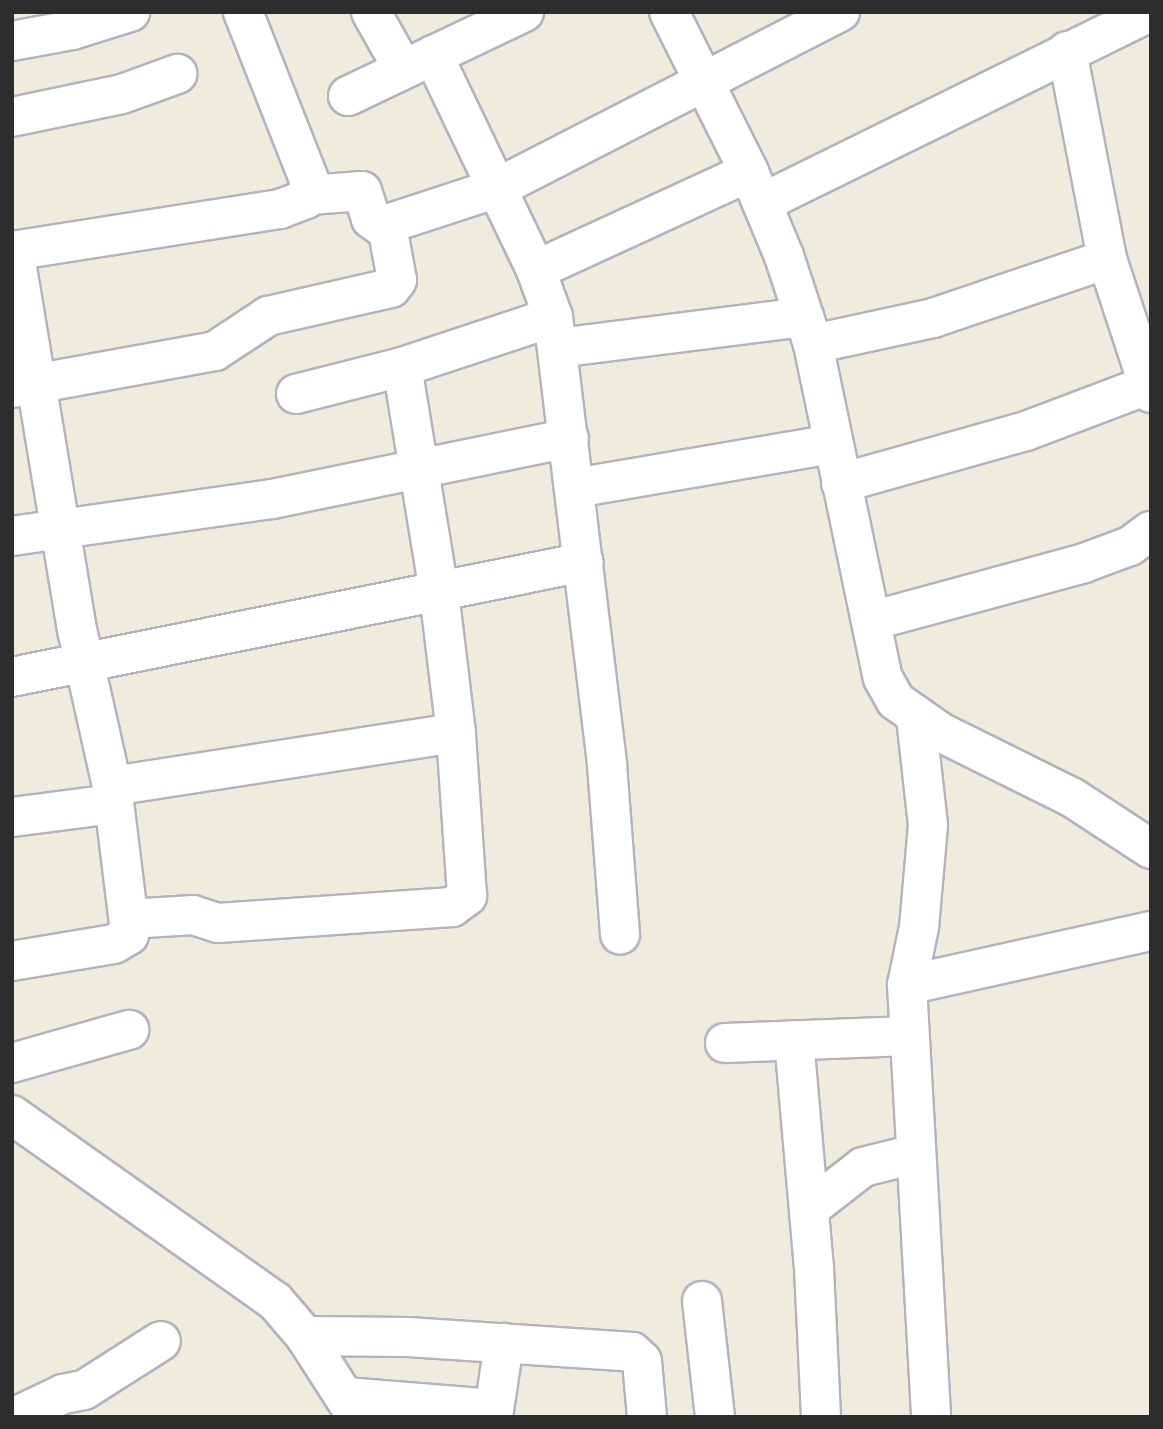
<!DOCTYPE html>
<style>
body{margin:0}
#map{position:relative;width:1163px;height:1429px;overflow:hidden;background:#efecde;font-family:Montserrat,sans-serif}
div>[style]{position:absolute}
.roads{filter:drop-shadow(2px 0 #b3b2c1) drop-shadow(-2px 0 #b3b2c1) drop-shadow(0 2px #b3b2c1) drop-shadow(0 -2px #b3b2c1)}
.minor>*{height:38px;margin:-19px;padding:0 19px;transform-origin:19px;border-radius:19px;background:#fff}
span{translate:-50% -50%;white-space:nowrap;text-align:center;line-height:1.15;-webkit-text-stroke:7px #fff;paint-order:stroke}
.frame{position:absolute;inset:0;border:14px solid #2d2d2d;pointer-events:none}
</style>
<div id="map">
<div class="roads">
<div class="minor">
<i style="left:371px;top:12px;width:65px;rotate:60.7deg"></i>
<i style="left:669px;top:12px;width:179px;rotate:63.4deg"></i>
<i style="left:749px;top:172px;width:91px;rotate:67.4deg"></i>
<i style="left:784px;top:256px;width:93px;rotate:71.8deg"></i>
<i style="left:813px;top:344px;width:341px;rotate:78.2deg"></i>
<i style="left:883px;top:678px;width:26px;rotate:61deg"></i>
<i style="left:896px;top:701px;width:54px;rotate:35.2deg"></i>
<i style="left:940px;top:732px;width:148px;rotate:26.4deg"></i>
<i style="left:1073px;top:798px;width:93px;rotate:33.2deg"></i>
<i style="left:12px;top:41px;width:61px;rotate:-10.4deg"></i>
<i style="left:72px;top:30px;width:61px;rotate:-17.2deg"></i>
<i style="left:1067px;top:51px;width:212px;rotate:79.1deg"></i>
<i style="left:1107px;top:259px;width:141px;rotate:71.8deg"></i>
<i style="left:433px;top:55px;width:238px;rotate:64.4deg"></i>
<i style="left:536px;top:270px;width:50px;rotate:70.1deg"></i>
<i style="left:553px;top:317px;width:451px;rotate:83.1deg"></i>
<i style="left:607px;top:765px;width:170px;rotate:85.6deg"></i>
<i style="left:348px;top:96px;width:195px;rotate:-25.5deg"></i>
<i style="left:12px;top:117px;width:112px;rotate:-11.8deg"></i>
<i style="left:122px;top:94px;width:59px;rotate:-20deg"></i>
<i style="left:310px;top:195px;width:52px;rotate:-4.4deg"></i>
<i style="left:362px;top:191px;width:29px;rotate:72deg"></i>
<i style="left:371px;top:219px;width:12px;rotate:35deg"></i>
<i style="left:381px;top:226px;width:122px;rotate:-18.1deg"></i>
<i style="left:497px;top:188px;width:386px;rotate:-27.2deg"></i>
<i style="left:762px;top:203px;width:432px;rotate:-26.2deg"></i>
<i style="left:12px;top:251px;width:271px;rotate:-8.9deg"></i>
<i style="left:280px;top:209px;width:28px;rotate:-21deg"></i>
<i style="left:306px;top:199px;width:17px;rotate:-77deg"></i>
<i style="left:310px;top:182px;width:183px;rotate:-111.5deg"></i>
<i style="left:536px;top:270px;width:234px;rotate:-24.7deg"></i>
<i style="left:813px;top:344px;width:123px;rotate:-12.2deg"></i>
<i style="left:933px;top:318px;width:184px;rotate:-18.7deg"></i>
<i style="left:558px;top:348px;width:248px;rotate:-7.2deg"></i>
<i style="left:12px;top:388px;width:206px;rotate:-10.3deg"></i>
<i style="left:215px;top:351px;width:64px;rotate:-33.4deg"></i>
<i style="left:268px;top:316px;width:126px;rotate:-12.8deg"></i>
<i style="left:391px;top:288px;width:10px;rotate:-53deg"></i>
<i style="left:397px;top:280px;width:55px;rotate:-100.5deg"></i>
<i style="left:296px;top:394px;width:109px;rotate:-14.3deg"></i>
<i style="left:402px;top:367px;width:159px;rotate:-18.3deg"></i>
<i style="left:841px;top:483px;width:192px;rotate:-15.7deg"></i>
<i style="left:1026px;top:431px;width:130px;rotate:-20.7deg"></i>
<i style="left:575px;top:488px;width:262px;rotate:-9.7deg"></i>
<i style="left:12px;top:536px;width:263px;rotate:-8.1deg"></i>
<i style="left:272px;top:499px;width:303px;rotate:-11.6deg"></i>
<i style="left:871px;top:621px;width:221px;rotate:-15.2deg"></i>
<i style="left:1084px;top:563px;width:49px;rotate:-20.3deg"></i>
<i style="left:1130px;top:546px;width:26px;rotate:-36deg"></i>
<i style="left:12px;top:677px;width:583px;rotate:-11.37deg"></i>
<i style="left:916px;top:718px;width:108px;rotate:83.6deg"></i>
<i style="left:928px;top:825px;width:102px;rotate:95deg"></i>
<i style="left:919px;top:927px;width:59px;rotate:101.7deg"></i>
<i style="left:907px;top:985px;width:433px;rotate:86.8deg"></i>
<i style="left:112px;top:786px;width:348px;rotate:-8.8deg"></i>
<i style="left:12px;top:817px;width:101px;rotate:-7.4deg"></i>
<i style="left:129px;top:919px;width:64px;rotate:-3.6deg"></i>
<i style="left:193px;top:915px;width:26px;rotate:18deg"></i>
<i style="left:218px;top:923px;width:235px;rotate:-3.9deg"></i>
<i style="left:452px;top:907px;width:19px;rotate:-36deg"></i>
<i style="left:467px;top:896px;width:163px;rotate:-93.9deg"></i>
<i style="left:456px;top:733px;width:142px;rotate:-96.9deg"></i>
<i style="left:439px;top:592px;width:228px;rotate:-99.3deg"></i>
<i style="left:12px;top:961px;width:103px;rotate:-9.5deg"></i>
<i style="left:114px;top:944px;width:17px;rotate:-31deg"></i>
<i style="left:129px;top:935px;width:11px;rotate:-90deg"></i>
<i style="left:129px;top:924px;width:139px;rotate:-97deg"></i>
<i style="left:112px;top:786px;width:160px;rotate:-102.6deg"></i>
<i style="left:77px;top:630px;width:384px;rotate:-99.4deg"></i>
<i style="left:907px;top:985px;width:250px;rotate:-12.5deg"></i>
<i style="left:794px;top:1040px;width:229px;rotate:85deg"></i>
<i style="left:814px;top:1268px;width:149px;rotate:87.3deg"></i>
<i style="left:725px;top:1043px;width:184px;rotate:-2.2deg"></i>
<i style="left:12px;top:1063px;width:122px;rotate:-15.8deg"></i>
<i style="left:12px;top:1115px;width:322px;rotate:35.3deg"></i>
<i style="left:275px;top:1301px;width:46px;rotate:49.4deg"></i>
<i style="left:305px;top:1336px;width:96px;rotate:57.3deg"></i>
<i style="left:809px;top:1209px;width:68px;rotate:-37.9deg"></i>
<i style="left:863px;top:1167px;width:54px;rotate:-14deg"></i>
<i style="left:702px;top:1301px;width:117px;rotate:83.6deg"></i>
<i style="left:305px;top:1336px;width:103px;rotate:0.6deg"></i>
<i style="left:408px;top:1337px;width:225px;rotate:3.8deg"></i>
<i style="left:632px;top:1352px;width:13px;rotate:42deg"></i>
<i style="left:642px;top:1361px;width:56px;rotate:84.9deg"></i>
<i style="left:345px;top:1397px;width:149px;rotate:4.6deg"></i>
<i style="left:15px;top:1417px;width:53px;rotate:-25.6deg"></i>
<i style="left:63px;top:1394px;width:21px;rotate:-11deg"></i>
<i style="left:84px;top:1390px;width:91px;rotate:-32.5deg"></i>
<i style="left:493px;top:1417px;width:75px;rotate:-81.5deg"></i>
</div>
</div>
<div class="frame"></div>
</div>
